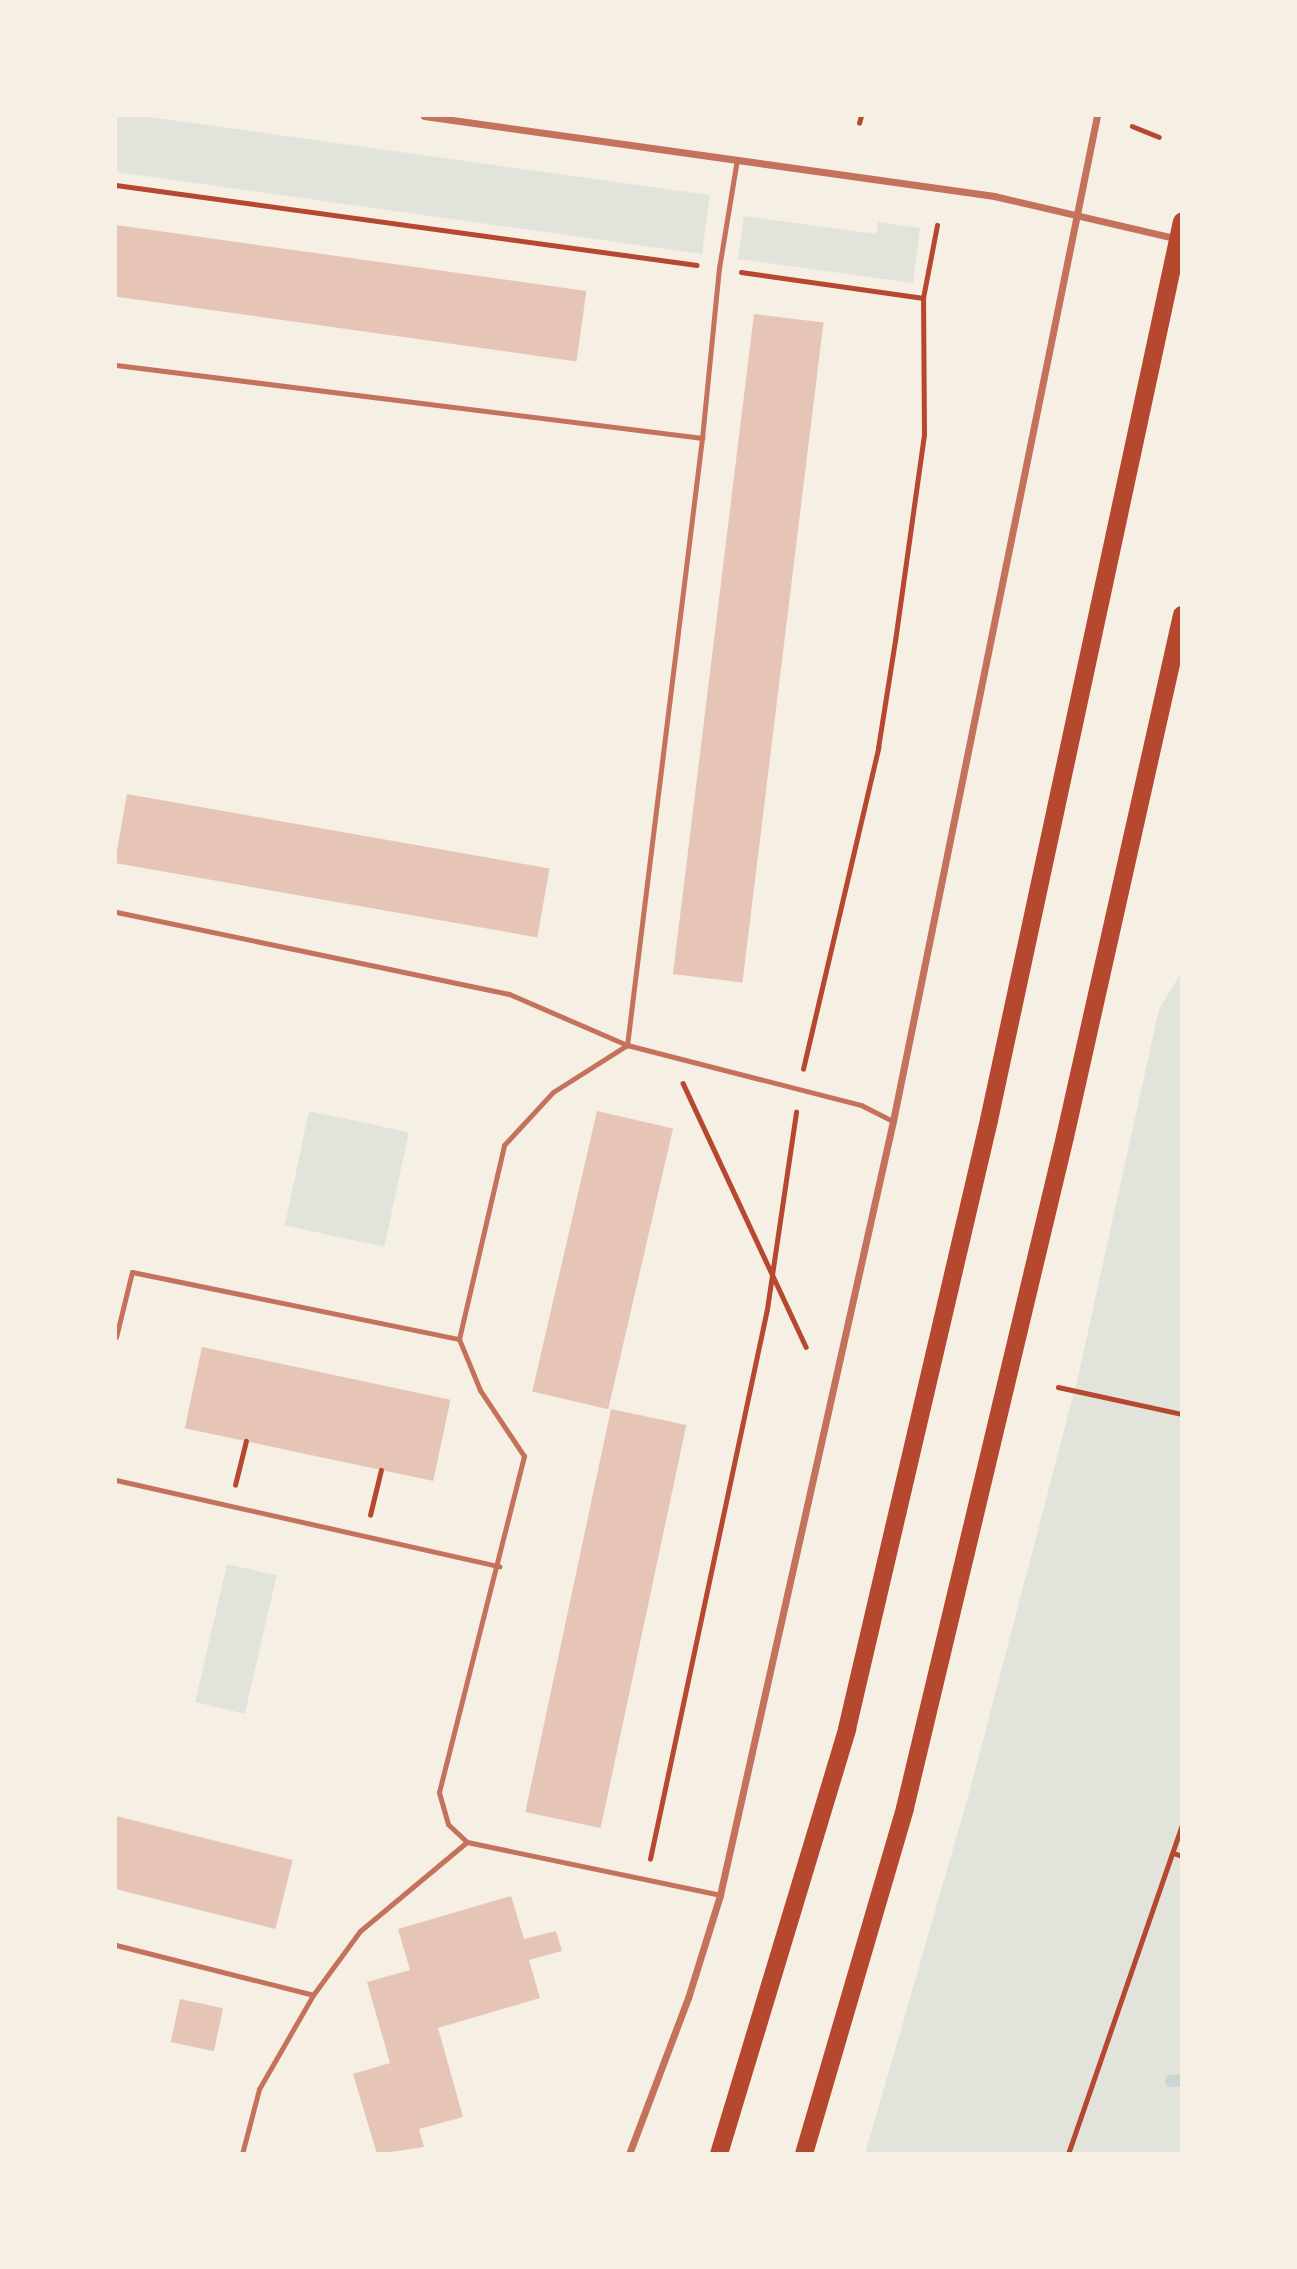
<!DOCTYPE html>
<style>
body{margin:0}
#map{position:relative;width:1297px;height:2269px;overflow:hidden;background:#f6efe4;font-family:Lato,sans-serif}
div>[style]{position:absolute}
.green>*{inset:0;background:#e2e4dc;transform-origin:0 0}
.stream>*{height:12px;margin:-6px;padding:0 6px;transform-origin:6px;border-radius:6px;background:#c9d6d2}
.building>*{inset:0;background:#e6c5b7;transform-origin:0 0}
.path>*{height:4.5px;margin:-2.25px;padding:0 2.25px;transform-origin:2.25px;border-radius:2.25px;background:#b5482f}
.service>*{height:5px;margin:-2.5px;padding:0 2.5px;transform-origin:2.5px;border-radius:2.5px;background:#c5725c}
.minor>*{height:7px;margin:-3.5px;padding:0 3.5px;transform-origin:3.5px;border-radius:3.5px;background:#c5725c}
.primary>*{height:18px;margin:-9px;padding:0 9px;transform-origin:9px;border-radius:9px;background:#b5482f}
span{translate:-50% -50%;white-space:nowrap;text-align:center;line-height:1.15;-webkit-text-stroke:7px #f6efe4;paint-order:stroke}
.frame{position:absolute;inset:0;border:117px solid #f6efe4;pointer-events:none}
</style>
<div id="map">
<div class="green">
<i style="clip-path:polygon(116px 116px,142px 116px,710px 195px,702px 254px,116px 172px)"></i>
<i style="clip-path:polygon(744px 216px,876px 234px,878px 222px,920px 228px,913px 283px,738px 259px)"></i>
<i style="clip-path:polygon(1181px 973px,1181px 2153px,865px 2154px,970px 1790px,1078px 1377px,1159px 1009px)"></i>
<i style="left:309px;top:1111px;width:102px;height:117px;rotate:12deg"></i>
<i style="left:227px;top:1564px;width:51px;height:142px;rotate:13deg"></i>
</div>
<div class="stream">
<i style="left:1171px;top:2081px;width:11px;rotate:-5deg"></i>
</div>
<div class="building">
<i style="left:116px;top:225px;width:475px;height:71px;rotate:8deg"></i>
<i style="left:754px;top:314px;width:70px;height:665px;rotate:7deg"></i>
<i style="left:127px;top:794px;width:429px;height:70px;rotate:10deg"></i>
<i style="left:597px;top:1111px;width:78px;height:288px;rotate:13deg"></i>
<i style="left:202px;top:1347px;width:254px;height:83px;rotate:12deg"></i>
<i style="left:611px;top:1409px;width:77px;height:412px;rotate:12deg"></i>
<i style="left:116px;top:1816px;width:182px;height:71px;rotate:14deg"></i>
<i style="clip-path:polygon(511px 1896px,524px 1939px,556px 1931px,562px 1951px,529px 1960px,540px 1998px,438px 2028px,463px 2117px,419px 2129px,424px 2147px,377px 2154px,353px 2074px,390px 2063px,367px 1982px,410px 1970px,398px 1929px)"></i>
<i style="left:180px;top:1999px;width:44px;height:44px;rotate:12deg"></i>
</div>
<div class="path">
<i style="left:859px;top:123px;width:7px;rotate:-74deg"></i>
<i style="left:1132px;top:126px;width:29px;rotate:22deg"></i>
<i style="left:116px;top:185px;width:586px;rotate:7.84deg"></i>
<i style="left:741px;top:272px;width:184px;rotate:8.1deg"></i>
<i style="left:923px;top:298px;width:74px;rotate:-79.1deg"></i>
<i style="left:803px;top:1069px;width:330px;rotate:-76.8deg"></i>
<i style="left:878px;top:748px;width:108px;rotate:-81deg"></i>
<i style="left:895px;top:641px;width:208px;rotate:-82deg"></i>
<i style="left:924px;top:435px;width:137px;rotate:-90.4deg"></i>
<i style="left:683px;top:1083px;width:291px;rotate:65deg"></i>
<i style="left:1058px;top:1387px;width:127px;rotate:12.3deg"></i>
<i style="left:235px;top:1485px;width:45px;rotate:-76deg"></i>
<i style="left:370px;top:1515px;width:46px;rotate:-76.3deg"></i>
<i style="left:1173px;top:1853px;width:9px;rotate:18deg"></i>
<i style="left:650px;top:1859px;width:562px;rotate:-77.99deg"></i>
<i style="left:767px;top:1309px;width:199px;rotate:-81.6deg"></i>
<i style="left:1068px;top:2154px;width:349px;rotate:-70.9deg"></i>
</div>
<div class="service">
<i style="left:116px;top:365px;width:591px;rotate:7.1deg"></i>
<i style="left:702px;top:438px;width:612px;rotate:97.04deg"></i>
<i style="left:627px;top:1045px;width:129px;rotate:-156.6deg"></i>
<i style="left:509px;top:994px;width:401px;rotate:-168.2deg"></i>
<i style="left:702px;top:438px;width:171px;rotate:-84.3deg"></i>
<i style="left:719px;top:268px;width:110px;rotate:-80.6deg"></i>
<i style="left:116px;top:1337px;width:67px;rotate:-76.2deg"></i>
<i style="left:132px;top:1272px;width:334px;rotate:11.6deg"></i>
<i style="left:116px;top:1480px;width:393px;rotate:12.7deg"></i>
<i style="left:467px;top:1842px;width:258px;rotate:11.8deg"></i>
<i style="left:116px;top:1945px;width:203px;rotate:14.2deg"></i>
<i style="left:242px;top:2154px;width:67px;rotate:-75.3deg"></i>
<i style="left:259px;top:2089px;width:108px;rotate:-60.1deg"></i>
<i style="left:313px;top:1995px;width:79px;rotate:-53.7deg"></i>
<i style="left:360px;top:1931px;width:139px;rotate:-39.8deg"></i>
<i style="left:467px;top:1842px;width:26px;rotate:-137deg"></i>
<i style="left:448px;top:1824px;width:33px;rotate:-106deg"></i>
<i style="left:439px;top:1792px;width:347px;rotate:-75.8deg"></i>
<i style="left:524px;top:1456px;width:79px;rotate:-123.7deg"></i>
<i style="left:480px;top:1390px;width:55px;rotate:-112.4deg"></i>
<i style="left:459px;top:1339px;width:199px;rotate:-76.9deg"></i>
<i style="left:504px;top:1145px;width:72px;rotate:-47.2deg"></i>
<i style="left:553px;top:1092px;width:88px;rotate:-32.4deg"></i>
<i style="left:627px;top:1045px;width:242px;rotate:14.4deg"></i>
<i style="left:861px;top:1105px;width:36px;rotate:27deg"></i>
</div>
<div class="minor">
<i style="left:424px;top:116px;width:576px;rotate:7.99deg"></i>
<i style="left:994px;top:196px;width:190px;rotate:13.1deg"></i>
<i style="left:629px;top:2154px;width:167px;rotate:-69.3deg"></i>
<i style="left:688px;top:1998px;width:108px;rotate:-72.7deg"></i>
<i style="left:720px;top:1895px;width:793px;rotate:-77.4deg"></i>
<i style="left:893px;top:1121px;width:1025px;rotate:-78.53deg"></i>
</div>
<div class="primary">
<i style="left:719px;top:2154px;width:444px;rotate:-73.2deg"></i>
<i style="left:847px;top:1729px;width:625px;rotate:-76.87deg"></i>
<i style="left:989px;top:1120px;width:919px;rotate:-77.88deg"></i>
<i style="left:804px;top:2154px;width:360px;rotate:-73.7deg"></i>
<i style="left:905px;top:1808px;width:690px;rotate:-76.59deg"></i>
<i style="left:1065px;top:1137px;width:535px;rotate:-77.37deg"></i>
</div>
<div class="frame"></div>
</div>
